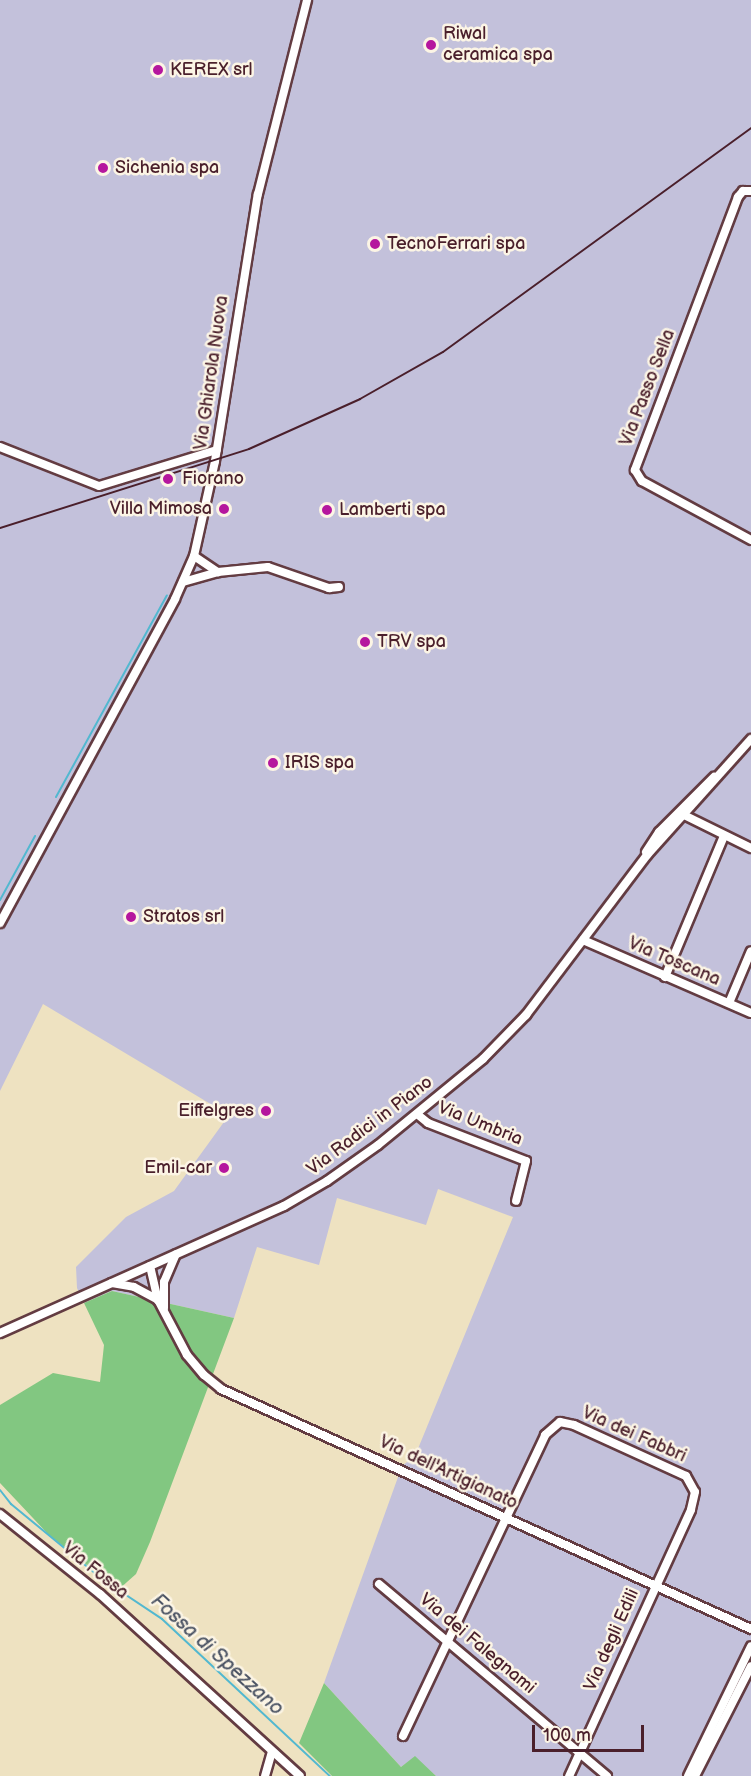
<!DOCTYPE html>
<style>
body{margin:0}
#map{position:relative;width:751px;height:1776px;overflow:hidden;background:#eee2c1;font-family:"Balsamiq Sans",sans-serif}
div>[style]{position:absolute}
.industrial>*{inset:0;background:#c3c1db}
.green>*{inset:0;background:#82c781}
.stream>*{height:2px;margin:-1px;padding:0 1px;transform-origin:1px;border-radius:1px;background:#52b8d0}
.roads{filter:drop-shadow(2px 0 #633c42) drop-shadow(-2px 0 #633c42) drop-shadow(0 2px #633c42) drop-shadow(0 -2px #633c42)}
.minor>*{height:8px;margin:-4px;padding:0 4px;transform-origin:4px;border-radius:4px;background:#fff}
.rail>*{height:2px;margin:-1px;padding:0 1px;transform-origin:1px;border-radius:1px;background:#4a1f2b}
.dots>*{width:16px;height:16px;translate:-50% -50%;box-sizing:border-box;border:3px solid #fcf5e5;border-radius:50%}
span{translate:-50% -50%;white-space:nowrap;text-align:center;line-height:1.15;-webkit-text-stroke:5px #fcf5e5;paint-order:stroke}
.poi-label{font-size:18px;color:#4a1f2b}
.left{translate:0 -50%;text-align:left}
.right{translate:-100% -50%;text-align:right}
.street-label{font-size:18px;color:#4a1f2b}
.water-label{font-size:20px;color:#4d5565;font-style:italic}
.scale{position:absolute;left:532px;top:1725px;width:112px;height:27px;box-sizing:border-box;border:3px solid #4a1f2b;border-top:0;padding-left:8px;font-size:18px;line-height:21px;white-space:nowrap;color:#4a1f2b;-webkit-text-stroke:4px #fcf5e5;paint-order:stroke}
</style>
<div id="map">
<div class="industrial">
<i style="clip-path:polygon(0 0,751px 0,751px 1776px,436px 1776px,415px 1757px,401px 1767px,324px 1683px,402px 1466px,415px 1456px,513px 1217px,438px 1189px,426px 1225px,337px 1198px,319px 1265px,257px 1247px,234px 1318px,112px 1291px,84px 1303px,77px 1288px,76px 1267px,126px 1217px,174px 1191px,229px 1115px,43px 1004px,0 1091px)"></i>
</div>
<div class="green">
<i style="clip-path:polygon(112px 1291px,234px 1318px,150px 1542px,136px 1574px,118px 1590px,48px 1534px,0 1483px,0 1405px,53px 1373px,100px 1382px,104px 1345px,84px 1303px)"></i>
<i style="clip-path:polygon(324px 1683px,401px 1767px,415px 1756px,436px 1776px,332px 1776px,299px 1743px)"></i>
</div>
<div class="stream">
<i style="left:56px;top:797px;width:230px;rotate:-61.2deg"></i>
<i style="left:0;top:900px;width:73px;rotate:-61.3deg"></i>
<i style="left:0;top:1490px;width:18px;rotate:52deg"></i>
<i style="left:11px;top:1504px;width:118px;rotate:39.5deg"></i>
<i style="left:102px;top:1579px;width:72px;rotate:33.7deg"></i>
<i style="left:162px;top:1619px;width:230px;rotate:43.1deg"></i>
</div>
<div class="roads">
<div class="minor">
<i style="left:751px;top:191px;width:8px;rotate:180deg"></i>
<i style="left:743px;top:191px;width:8px;rotate:130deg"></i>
<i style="left:738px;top:197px;width:292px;rotate:110.7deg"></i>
<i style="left:635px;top:470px;width:13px;rotate:58deg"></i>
<i style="left:642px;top:481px;width:124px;rotate:28.4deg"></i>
<i style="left:0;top:447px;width:106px;rotate:21.5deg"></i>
<i style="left:99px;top:486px;width:123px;rotate:-17deg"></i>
<i style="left:194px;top:556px;width:29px;rotate:34deg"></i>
<i style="left:183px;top:582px;width:36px;rotate:-16deg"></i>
<i style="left:218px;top:572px;width:50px;rotate:-5.7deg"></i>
<i style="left:268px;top:567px;width:65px;rotate:19deg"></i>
<i style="left:329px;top:588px;width:10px;rotate:-6deg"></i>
<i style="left:684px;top:815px;width:75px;rotate:26.2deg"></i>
<i style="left:646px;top:852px;width:24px;rotate:-57deg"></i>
<i style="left:659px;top:832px;width:78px;rotate:-45deg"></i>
<i style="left:0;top:923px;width:368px;rotate:-61.6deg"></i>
<i style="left:175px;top:599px;width:47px;rotate:-66.2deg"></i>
<i style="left:194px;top:556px;width:97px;rotate:-77.5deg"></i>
<i style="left:215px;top:461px;width:270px;rotate:-80.9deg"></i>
<i style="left:258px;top:194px;width:200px;rotate:-75.8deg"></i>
<i style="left:583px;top:940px;width:183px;rotate:23.5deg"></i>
<i style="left:665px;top:977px;width:153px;rotate:-67.3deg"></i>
<i style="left:729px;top:1003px;width:56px;rotate:-67.1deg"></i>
<i style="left:417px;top:1114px;width:14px;rotate:39deg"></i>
<i style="left:428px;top:1123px;width:105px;rotate:21.2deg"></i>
<i style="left:526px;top:1161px;width:41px;rotate:104deg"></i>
<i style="left:150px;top:1266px;width:35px;rotate:77deg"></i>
<i style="left:158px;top:1300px;width:62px;rotate:62.2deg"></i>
<i style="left:187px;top:1355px;width:26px;rotate:50deg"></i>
<i style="left:204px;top:1375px;width:22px;rotate:39deg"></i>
<i style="left:221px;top:1389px;width:582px;rotate:24.36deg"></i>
<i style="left:112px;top:1283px;width:22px;rotate:10deg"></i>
<i style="left:134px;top:1287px;width:27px;rotate:28deg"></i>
<i style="left:164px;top:1308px;width:26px;rotate:-90deg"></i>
<i style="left:164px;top:1282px;width:30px;rotate:-67deg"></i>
<i style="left:0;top:1333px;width:311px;rotate:-24.1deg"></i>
<i style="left:284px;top:1206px;width:50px;rotate:-30.2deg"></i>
<i style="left:327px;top:1181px;width:62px;rotate:-35.2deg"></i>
<i style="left:378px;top:1145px;width:136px;rotate:-39.3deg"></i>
<i style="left:483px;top:1059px;width:62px;rotate:-45.7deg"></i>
<i style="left:526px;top:1015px;width:201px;rotate:-52.9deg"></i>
<i style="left:647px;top:855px;width:156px;rotate:-48.1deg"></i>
<i style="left:0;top:1514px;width:128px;rotate:38.7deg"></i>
<i style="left:100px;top:1594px;width:270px;rotate:42.3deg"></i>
<i style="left:379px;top:1584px;width:298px;rotate:40.1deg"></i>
<i style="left:403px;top:1736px;width:333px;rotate:-64.7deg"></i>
<i style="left:545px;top:1435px;width:20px;rotate:-41deg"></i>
<i style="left:560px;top:1422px;width:14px;rotate:12deg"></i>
<i style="left:574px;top:1425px;width:123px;rotate:24.5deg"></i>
<i style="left:686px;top:1476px;width:18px;rotate:61deg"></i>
<i style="left:695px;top:1492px;width:18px;rotate:103deg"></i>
<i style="left:691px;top:1510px;width:293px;rotate:114.6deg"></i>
<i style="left:265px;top:1776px;width:25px;rotate:-74deg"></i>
<i style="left:688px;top:1776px;width:144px;rotate:-64.1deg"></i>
<i style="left:695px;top:1776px;width:123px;rotate:-63deg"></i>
</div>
</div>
<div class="rail">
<i style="left:0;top:528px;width:261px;rotate:-17.6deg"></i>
<i style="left:249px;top:449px;width:122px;rotate:-24.2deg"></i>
<i style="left:360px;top:399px;width:95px;rotate:-29.5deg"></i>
<i style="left:443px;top:352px;width:381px;rotate:-36deg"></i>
</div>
<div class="dots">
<i style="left:431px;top:45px;background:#b5179e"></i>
<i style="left:158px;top:70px;background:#b5179e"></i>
<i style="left:103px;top:168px;background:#b5179e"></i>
<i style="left:375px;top:244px;background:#b5179e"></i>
<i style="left:168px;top:479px;background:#b5179e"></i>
<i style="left:224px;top:509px;background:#b5179e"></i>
<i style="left:327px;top:510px;background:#b5179e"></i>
<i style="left:365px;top:642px;background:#b5179e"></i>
<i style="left:273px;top:763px;background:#b5179e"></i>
<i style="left:131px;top:917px;background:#b5179e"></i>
<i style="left:266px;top:1111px;background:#b5179e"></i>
<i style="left:224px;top:1168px;background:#b5179e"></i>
</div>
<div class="poi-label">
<span class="left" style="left:443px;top:45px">Riwal<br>ceramica spa</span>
<span class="left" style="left:170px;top:70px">KEREX srl</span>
<span class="left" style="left:115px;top:168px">Sichenia spa</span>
<span class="left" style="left:387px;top:244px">TecnoFerrari spa</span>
<span class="left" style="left:182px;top:479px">Fiorano</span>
<span class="right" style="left:212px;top:509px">Villa Mimosa</span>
<span class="left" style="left:339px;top:510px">Lamberti spa</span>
<span class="left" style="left:377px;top:642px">TRV spa</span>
<span class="left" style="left:285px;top:763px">IRIS spa</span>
<span class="left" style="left:143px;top:917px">Stratos srl</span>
<span class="right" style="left:254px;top:1111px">Eiffelgres</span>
<span class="right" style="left:212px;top:1168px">Emil-car</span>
</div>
<div class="street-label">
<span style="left:212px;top:373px;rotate:-82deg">Via Ghiarola Nuova</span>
<span style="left:648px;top:388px;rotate:-69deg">Via Passo Sella</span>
<span style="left:674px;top:962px;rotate:23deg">Via Toscana</span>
<span style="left:480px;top:1124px;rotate:22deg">Via Umbria</span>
<span style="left:370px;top:1126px;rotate:-37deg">Via Radici in Piano</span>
<span style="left:634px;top:1435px;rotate:24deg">Via dei Fabbri</span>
<span style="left:448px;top:1473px;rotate:25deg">Via dell'Artigianato</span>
<span style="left:95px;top:1571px;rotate:39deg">Via Fossa</span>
<span style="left:612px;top:1640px;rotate:-66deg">Via degli Edili</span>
<span style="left:477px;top:1644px;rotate:40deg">Via dei Falegnami</span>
</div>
<div class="water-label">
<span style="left:217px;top:1655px;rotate:42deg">Fossa di Spezzano</span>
</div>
<div class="scale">100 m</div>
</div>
